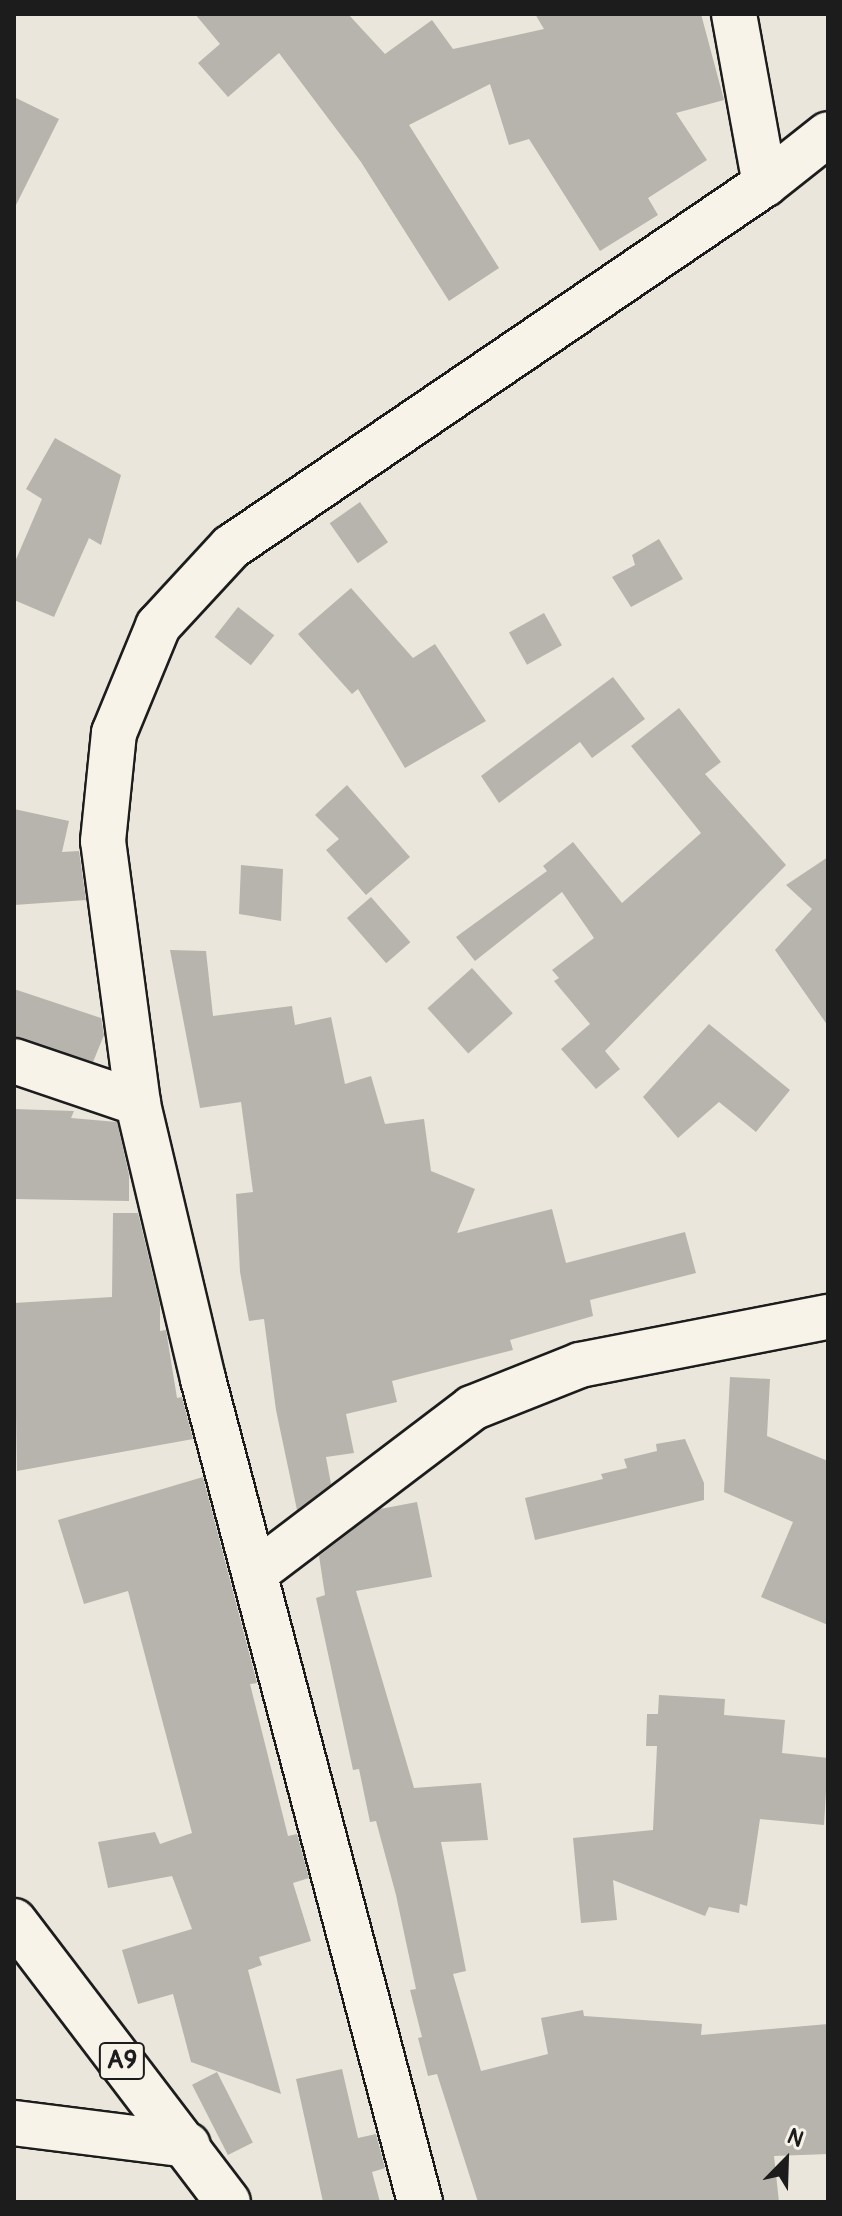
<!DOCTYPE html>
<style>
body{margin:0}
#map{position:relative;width:842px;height:2216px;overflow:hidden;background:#eae6dc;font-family:Pangolin,sans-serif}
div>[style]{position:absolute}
.building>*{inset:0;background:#b6b4ac;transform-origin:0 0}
.roads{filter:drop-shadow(2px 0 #1c1c1c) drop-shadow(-2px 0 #1c1c1c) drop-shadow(0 2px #1c1c1c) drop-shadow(0 -2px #1c1c1c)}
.minor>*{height:44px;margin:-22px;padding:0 22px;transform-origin:22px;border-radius:22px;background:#f7f3e8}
.major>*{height:44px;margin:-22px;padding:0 22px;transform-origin:22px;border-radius:22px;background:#f7f3e8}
span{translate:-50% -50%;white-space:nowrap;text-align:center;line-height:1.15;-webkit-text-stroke:6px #f7f3e8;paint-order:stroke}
.shield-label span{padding:2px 6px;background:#f7f3e8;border:2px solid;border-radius:6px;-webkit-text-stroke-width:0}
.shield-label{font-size:26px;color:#1c1c1c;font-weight:700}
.frame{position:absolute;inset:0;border:16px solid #1c1c1c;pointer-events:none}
.north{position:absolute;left:746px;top:2120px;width:80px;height:80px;-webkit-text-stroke:6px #f7f3e8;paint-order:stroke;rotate:23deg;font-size:22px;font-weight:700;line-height:32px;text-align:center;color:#1c1c1c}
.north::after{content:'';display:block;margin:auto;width:28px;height:36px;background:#1c1c1c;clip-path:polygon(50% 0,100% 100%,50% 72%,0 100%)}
</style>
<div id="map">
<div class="building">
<i style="clip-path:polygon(195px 14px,348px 14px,385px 54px,432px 20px,453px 49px,544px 29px,535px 14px,701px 14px,724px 100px,676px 113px,707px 160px,648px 198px,658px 215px,600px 251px,529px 139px,509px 145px,490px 84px,409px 125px,499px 268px,449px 301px,361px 162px,279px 53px,228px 97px,198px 63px,220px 44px)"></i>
<i style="clip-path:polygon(14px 97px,59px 119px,14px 209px)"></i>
<i style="clip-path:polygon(55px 438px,121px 475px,101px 545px,89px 538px,54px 617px,14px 600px,14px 564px,42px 499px,26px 489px)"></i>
<i style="left:360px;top:502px;width:49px;height:37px;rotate:55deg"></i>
<i style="clip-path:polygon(659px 539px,683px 579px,631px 607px,612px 577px,635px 565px,632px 555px)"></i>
<i style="clip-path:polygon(351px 588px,413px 658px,435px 644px,486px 721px,405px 768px,358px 689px,352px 694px,298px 634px)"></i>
<i style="left:238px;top:607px;width:46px;height:38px;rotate:38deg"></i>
<i style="left:544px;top:613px;width:37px;height:40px;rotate:61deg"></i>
<i style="clip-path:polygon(613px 677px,645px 719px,592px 758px,580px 742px,499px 803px,481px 776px)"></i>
<i style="clip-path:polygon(679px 708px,721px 762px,705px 774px,786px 865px,605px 1051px,620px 1069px,596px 1089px,561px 1049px,590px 1024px,554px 981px,559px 978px,552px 970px,594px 938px,562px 892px,475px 961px,456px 937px,547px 871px,543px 866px,573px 842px,622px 903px,701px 833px,631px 746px)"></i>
<i style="clip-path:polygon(347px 785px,410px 857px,366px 895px,326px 850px,339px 839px,315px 815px)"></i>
<i style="clip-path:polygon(14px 809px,69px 821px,62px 852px,79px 851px,86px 900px,14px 905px)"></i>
<i style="clip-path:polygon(828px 857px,828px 1026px,775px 950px,812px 909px,786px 885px)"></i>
<i style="clip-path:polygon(241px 865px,283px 869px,281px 921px,239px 914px)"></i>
<i style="left:371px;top:897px;width:60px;height:32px;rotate:49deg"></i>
<i style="clip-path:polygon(170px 950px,206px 951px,213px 1016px,292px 1006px,295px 1025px,331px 1017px,345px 1084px,371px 1076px,385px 1124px,424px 1119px,431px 1171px,475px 1189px,457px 1233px,552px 1209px,566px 1263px,685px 1232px,696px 1273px,590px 1300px,593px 1316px,510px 1340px,513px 1350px,392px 1381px,397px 1402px,346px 1414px,354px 1453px,326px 1457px,331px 1484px,297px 1510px,276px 1410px,264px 1319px,249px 1321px,240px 1272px,236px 1194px,253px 1192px,241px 1102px,200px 1108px)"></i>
<i style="left:472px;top:968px;width:61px;height:60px;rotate:48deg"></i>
<i style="clip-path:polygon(14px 989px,101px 1018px,104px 1035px,93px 1062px,14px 1037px)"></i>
<i style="clip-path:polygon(709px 1024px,790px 1090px,756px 1132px,719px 1102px,678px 1138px,643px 1097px)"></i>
<i style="clip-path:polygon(14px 1109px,74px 1111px,71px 1118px,117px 1122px,129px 1175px,129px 1201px,14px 1199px)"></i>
<i style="clip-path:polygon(113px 1213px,138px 1213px,160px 1305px,160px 1331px,166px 1330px,177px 1398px,182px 1397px,193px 1439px,17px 1471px,14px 1303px,112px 1297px)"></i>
<i style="clip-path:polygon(730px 1377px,770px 1379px,767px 1436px,828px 1461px,828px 1625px,761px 1597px,793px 1522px,724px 1492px)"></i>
<i style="clip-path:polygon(685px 1439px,704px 1483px,704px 1500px,535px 1540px,525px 1498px,603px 1479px,601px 1474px,627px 1468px,624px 1459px,657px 1451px,656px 1444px)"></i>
<i style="clip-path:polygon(203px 1477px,257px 1683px,250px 1684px,288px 1836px,297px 1834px,309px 1878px,293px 1883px,311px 1941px,259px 1957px,262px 1965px,248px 1970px,281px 2094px,191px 2062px,173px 1994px,138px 2004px,122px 1950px,192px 1929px,172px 1876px,108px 1888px,98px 1842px,155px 1832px,160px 1844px,192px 1833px,128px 1591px,84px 1604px,58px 1520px)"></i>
<i style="clip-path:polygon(417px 1502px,432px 1577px,356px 1591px,414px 1788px,481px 1783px,488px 1840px,441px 1842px,466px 1971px,453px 1974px,481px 2071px,548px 2054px,541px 2018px,583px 2010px,584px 2016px,702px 2024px,701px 2035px,828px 2024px,828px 2154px,774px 2156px,779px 2202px,478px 2202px,437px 2074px,428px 2076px,418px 2038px,422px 2037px,410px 1990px,416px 1989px,396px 1895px,376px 1821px,370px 1822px,359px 1769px,353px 1770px,316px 1598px,325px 1595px,319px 1556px,380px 1509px)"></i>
<i style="clip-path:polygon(659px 1695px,725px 1699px,724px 1715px,785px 1720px,782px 1753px,828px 1758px,824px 1825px,760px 1819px,747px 1906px,740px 1904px,739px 1913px,709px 1907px,705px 1916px,613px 1880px,617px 1920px,581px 1923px,573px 1838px,653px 1830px,657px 1746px,646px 1746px,647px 1714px,658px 1714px)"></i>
<i style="clip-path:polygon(342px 2069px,358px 2138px,376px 2134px,385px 2168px,372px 2172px,380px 2202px,323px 2202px,296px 2079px)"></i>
<i style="left:217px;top:2072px;width:79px;height:28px;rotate:63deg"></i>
</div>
<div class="roads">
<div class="minor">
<i style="left:734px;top:14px;width:173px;rotate:79.7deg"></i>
<i style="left:14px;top:1061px;width:131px;rotate:18.7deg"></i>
<i style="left:255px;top:1573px;width:273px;rotate:-37.2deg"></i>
<i style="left:472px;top:1408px;width:116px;rotate:-21.7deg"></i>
<i style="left:580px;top:1365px;width:253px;rotate:-11deg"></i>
<i style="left:14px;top:2123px;width:175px;rotate:7.2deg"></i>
<i style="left:420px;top:2202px;width:851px;rotate:-104.77deg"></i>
<i style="left:203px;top:1379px;width:284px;rotate:-103.3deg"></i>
<i style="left:138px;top:1103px;width:264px;rotate:-97.6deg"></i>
<i style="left:103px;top:841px;width:109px;rotate:-84.2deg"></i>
<i style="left:114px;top:733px;width:116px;rotate:-67.6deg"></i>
<i style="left:158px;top:626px;width:108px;rotate:-47.3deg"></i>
<i style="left:231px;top:547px;width:646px;rotate:-34.21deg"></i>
<i style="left:765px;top:184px;width:80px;rotate:-38.4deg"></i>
</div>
<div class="major">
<i style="left:14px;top:1921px;width:353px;rotate:52.7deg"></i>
</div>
</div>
<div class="shield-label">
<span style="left:122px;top:2061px">A9</span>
</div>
<div class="frame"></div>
<div class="north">N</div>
</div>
